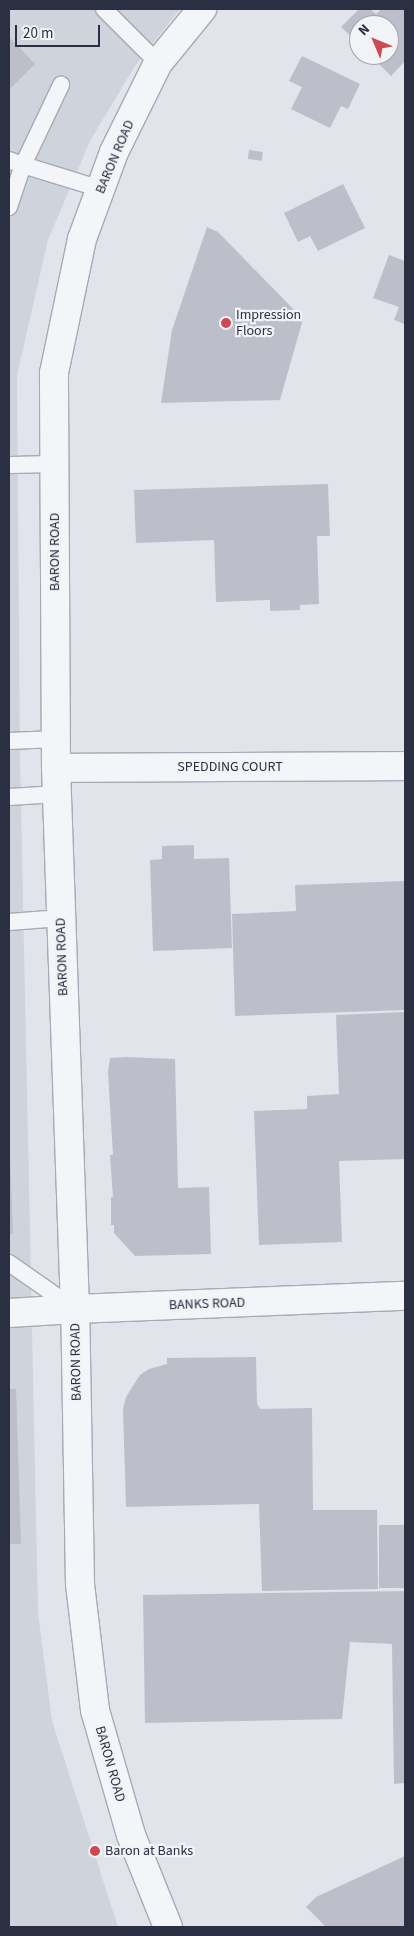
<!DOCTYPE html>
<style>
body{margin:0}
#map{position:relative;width:414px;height:1936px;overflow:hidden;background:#e1e4ea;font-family:"Source Sans 3",sans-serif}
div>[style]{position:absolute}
.built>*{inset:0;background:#cfd3db}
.building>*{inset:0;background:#bcbfc9;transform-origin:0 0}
.roads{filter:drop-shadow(1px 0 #a6aab4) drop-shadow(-1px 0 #a6aab4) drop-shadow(0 1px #a6aab4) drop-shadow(0 -1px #a6aab4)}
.service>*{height:16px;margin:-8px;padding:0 8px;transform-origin:8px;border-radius:8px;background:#f4f5f8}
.minor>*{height:28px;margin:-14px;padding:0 14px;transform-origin:14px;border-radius:14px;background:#f4f5f8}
.tertiary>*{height:28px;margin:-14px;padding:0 14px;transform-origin:14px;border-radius:14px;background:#f4f5f8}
.dots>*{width:14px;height:14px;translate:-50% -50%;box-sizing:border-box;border:2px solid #f1f3f7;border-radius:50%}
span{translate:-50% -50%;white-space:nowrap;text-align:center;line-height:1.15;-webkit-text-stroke:4.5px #f1f3f7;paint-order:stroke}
.street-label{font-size:14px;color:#2a3041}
.poi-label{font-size:14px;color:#2a3041}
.left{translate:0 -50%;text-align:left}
.frame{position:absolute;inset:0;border:10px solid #2a3041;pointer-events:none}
.north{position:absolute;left:349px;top:15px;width:50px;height:50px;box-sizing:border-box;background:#f1f3f7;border:1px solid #a1a5ae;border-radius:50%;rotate:315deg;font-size:14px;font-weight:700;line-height:20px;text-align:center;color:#2a3041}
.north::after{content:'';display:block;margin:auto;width:18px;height:22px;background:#cb4a51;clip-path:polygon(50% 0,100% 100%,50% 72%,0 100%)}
.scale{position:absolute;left:15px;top:25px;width:85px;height:22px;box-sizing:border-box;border:2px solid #2a3041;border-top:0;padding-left:6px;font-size:15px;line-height:18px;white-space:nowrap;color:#2a3041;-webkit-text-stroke:4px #f1f3f7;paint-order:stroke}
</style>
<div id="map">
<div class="built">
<i style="clip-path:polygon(9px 9px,180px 9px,135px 66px,90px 141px,48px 240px,17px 375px,20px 759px,38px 1613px,52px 1721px,118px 1927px,9px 1927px)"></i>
</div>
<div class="building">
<i style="clip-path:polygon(359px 9px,370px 9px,376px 14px,381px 9px,405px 9px,405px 61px,391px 76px,370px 55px,389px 55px,389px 25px,359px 25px,359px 44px,341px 27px)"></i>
<i style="clip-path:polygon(9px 37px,35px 64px,9px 90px)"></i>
<i style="clip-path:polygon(302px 56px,360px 84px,348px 109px,341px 106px,330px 128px,291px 109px,302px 87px,289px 81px)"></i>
<i style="left:249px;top:150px;width:14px;height:9px;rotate:8deg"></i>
<i style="clip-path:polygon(343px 184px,365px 228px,318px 251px,310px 236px,298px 242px,284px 213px)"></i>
<i style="clip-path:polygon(207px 227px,218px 232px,303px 319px,280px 400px,161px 403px,172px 330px)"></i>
<i style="clip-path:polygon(389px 255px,405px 261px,405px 324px,394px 320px,399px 307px,373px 298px)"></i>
<i style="clip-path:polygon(328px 484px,330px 536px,317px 536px,319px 604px,300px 605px,300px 610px,270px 611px,270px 600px,216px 602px,214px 540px,136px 543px,134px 490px)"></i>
<i style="clip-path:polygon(194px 845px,194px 859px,229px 858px,232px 948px,153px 951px,150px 860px,162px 859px,162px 846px)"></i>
<i style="clip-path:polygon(405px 881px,405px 1010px,235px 1016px,232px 914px,296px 911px,295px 885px)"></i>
<i style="clip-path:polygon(405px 1012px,405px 1159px,339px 1161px,342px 1242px,259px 1245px,254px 1111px,307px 1109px,307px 1096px,339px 1094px,336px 1015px)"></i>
<i style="clip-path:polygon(126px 1057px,175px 1059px,178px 1188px,209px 1187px,211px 1254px,135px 1256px,114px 1233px,114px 1225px,111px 1225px,111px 1197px,113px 1197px,110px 1155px,113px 1155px,108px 1072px,110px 1058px)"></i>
<i style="clip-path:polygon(9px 1128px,13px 1234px,9px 1234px)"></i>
<i style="clip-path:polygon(256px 1357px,257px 1403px,260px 1409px,312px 1408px,313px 1510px,377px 1510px,378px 1589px,262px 1591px,259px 1504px,126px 1507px,123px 1409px,126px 1397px,140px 1375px,149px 1369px,167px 1364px,167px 1358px)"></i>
<i style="clip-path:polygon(9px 1389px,16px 1389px,21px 1544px,9px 1544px)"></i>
<i style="left:405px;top:1525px;width:63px;height:26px;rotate:90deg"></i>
<i style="clip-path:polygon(405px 1591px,405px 1783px,394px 1784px,392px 1644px,350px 1642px,342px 1719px,145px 1723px,143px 1595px)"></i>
<i style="clip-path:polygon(405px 1856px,405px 1927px,326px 1927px,306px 1907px,316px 1897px)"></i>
</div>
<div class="roads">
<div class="service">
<i style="left:104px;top:9px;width:76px;rotate:45deg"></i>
<i style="left:9px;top:160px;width:15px;rotate:20deg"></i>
<i style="left:23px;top:165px;width:89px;rotate:-64.6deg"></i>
<i style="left:9px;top:207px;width:44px;rotate:-71.6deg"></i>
<i style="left:23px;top:165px;width:82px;rotate:17.1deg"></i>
<i style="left:9px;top:465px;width:45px;rotate:-1.3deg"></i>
<i style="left:9px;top:741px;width:47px;rotate:-2.4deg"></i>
<i style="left:9px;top:797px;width:48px;rotate:-3.6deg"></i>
<i style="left:9px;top:922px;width:52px;rotate:-4.4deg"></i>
<i style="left:9px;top:1263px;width:80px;rotate:34.9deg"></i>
</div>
<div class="minor">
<i style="left:56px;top:768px;width:349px;rotate:-0.3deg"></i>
<i style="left:75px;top:1309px;width:330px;rotate:-2.3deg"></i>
</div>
<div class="tertiary">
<i style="left:9px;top:1313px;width:66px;rotate:-3.5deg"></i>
<i style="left:168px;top:1927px;width:99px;rotate:-111.9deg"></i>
<i style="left:131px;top:1835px;width:130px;rotate:-106.1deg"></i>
<i style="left:95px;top:1710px;width:127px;rotate:-96.8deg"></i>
<i style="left:80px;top:1584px;width:275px;rotate:-91deg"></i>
<i style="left:75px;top:1309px;width:541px;rotate:-92.01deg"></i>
<i style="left:56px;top:768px;width:395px;rotate:-90.3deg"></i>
<i style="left:54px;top:373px;width:137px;rotate:-78.2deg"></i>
<i style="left:82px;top:239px;width:93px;rotate:-69.8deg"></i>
<i style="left:114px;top:152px;width:99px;rotate:-63.7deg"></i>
<i style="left:158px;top:63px;width:70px;rotate:-50.8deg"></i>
</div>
</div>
<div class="dots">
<i style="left:226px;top:323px;background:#cb4a51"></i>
<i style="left:95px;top:1851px;background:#cb4a51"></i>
</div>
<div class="street-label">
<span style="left:115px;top:157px;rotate:-67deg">BARON ROAD</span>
<span style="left:55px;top:552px;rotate:-90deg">BARON ROAD</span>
<span style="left:230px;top:767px">SPEDDING COURT</span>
<span style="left:62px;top:957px;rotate:-92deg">BARON ROAD</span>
<span style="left:207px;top:1304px;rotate:-2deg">BANKS ROAD</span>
<span style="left:76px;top:1362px;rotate:-91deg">BARON ROAD</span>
<span style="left:110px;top:1764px;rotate:74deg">BARON ROAD</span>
</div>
<div class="poi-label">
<span class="left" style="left:236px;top:323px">Impression<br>Floors</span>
<span class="left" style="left:105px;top:1851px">Baron at Banks</span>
</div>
<div class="frame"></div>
<div class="north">N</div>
<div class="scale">20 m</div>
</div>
